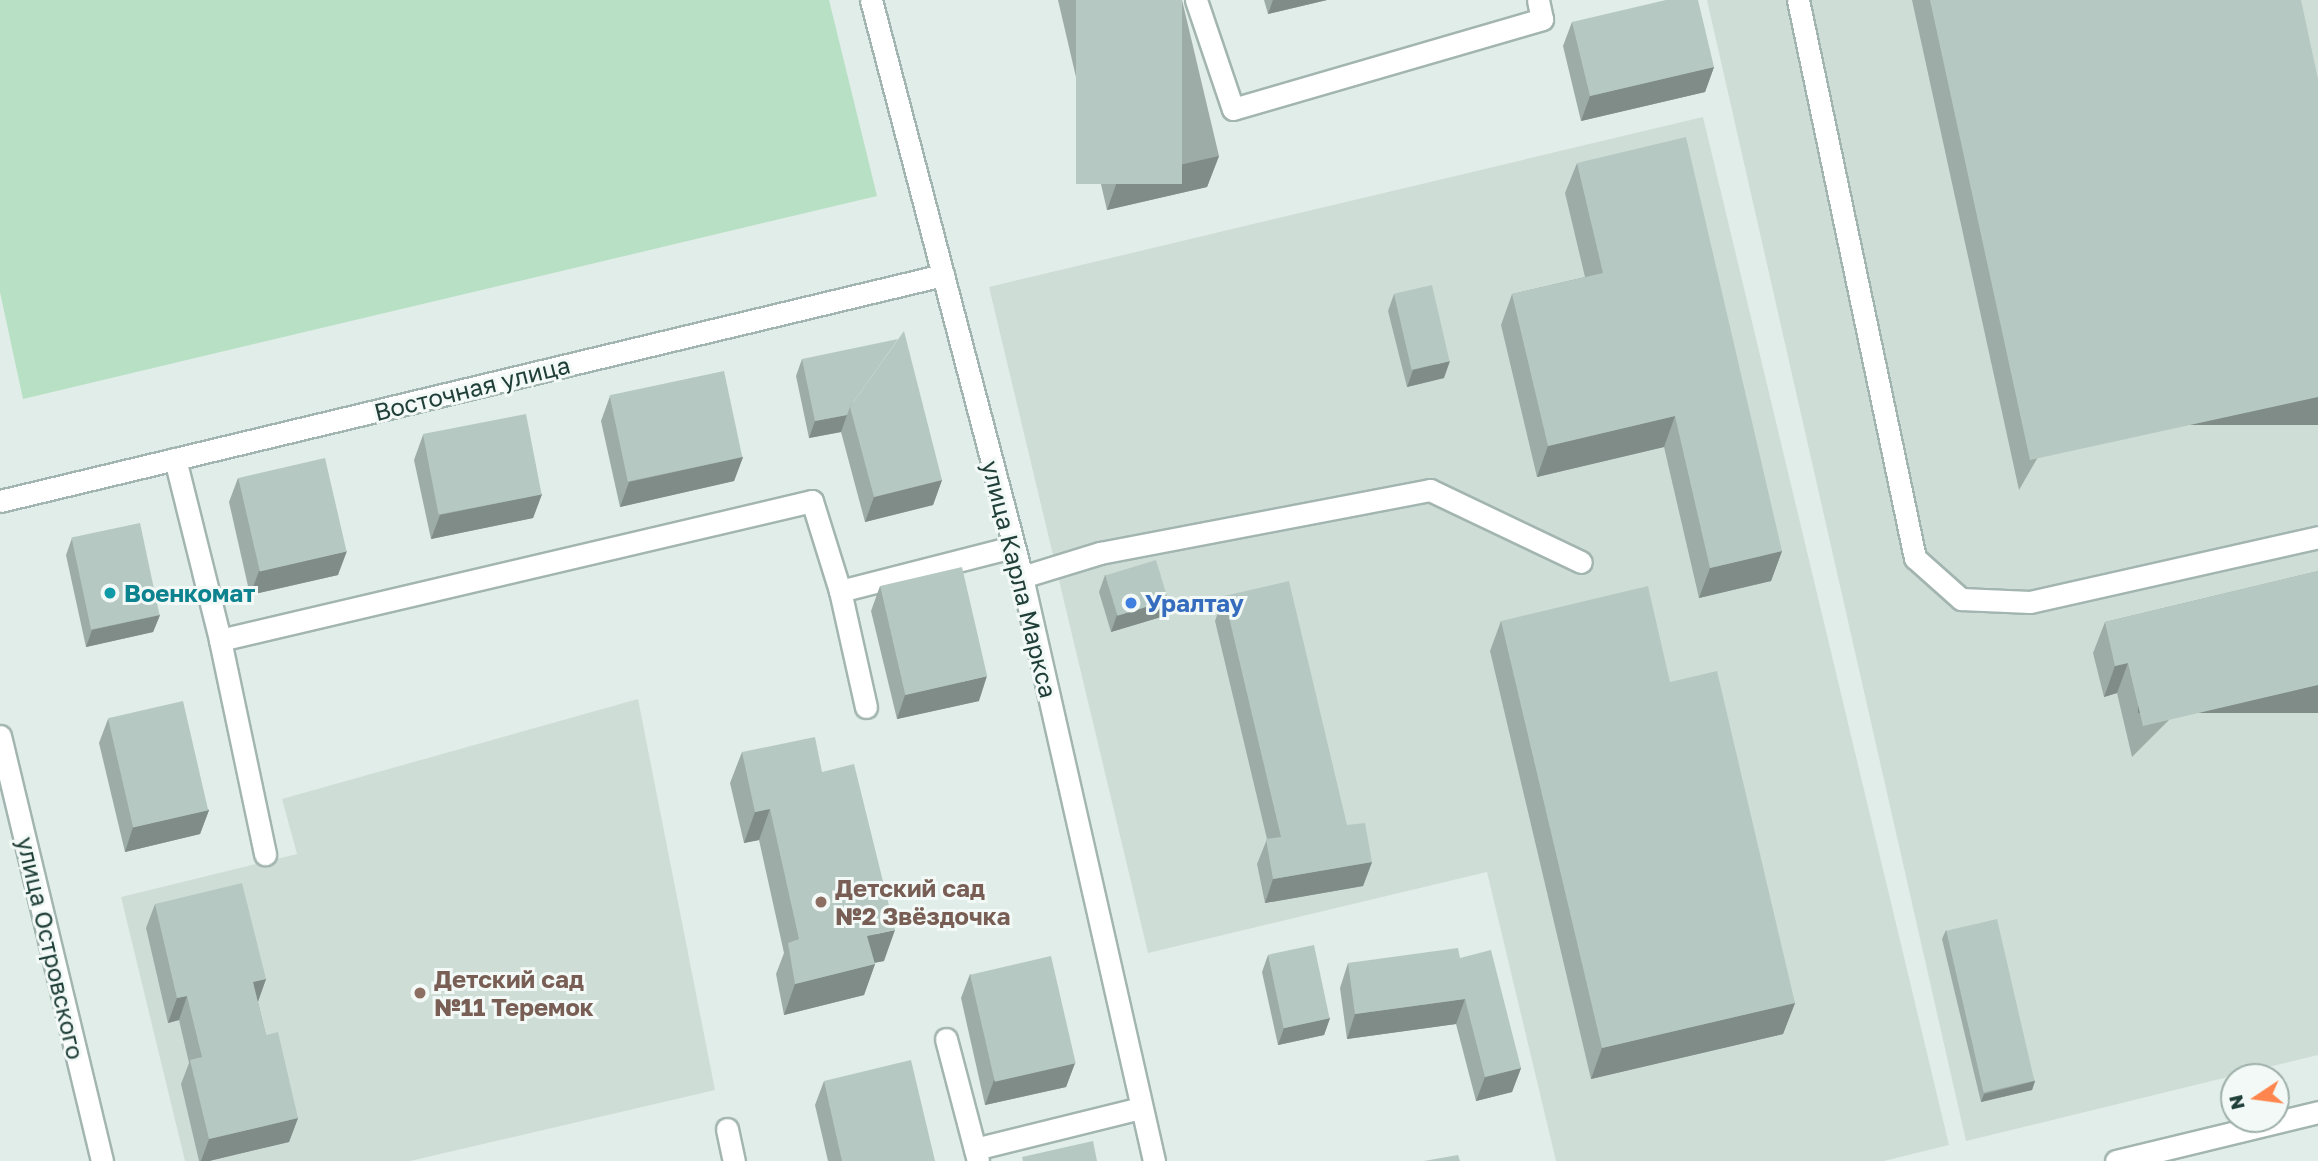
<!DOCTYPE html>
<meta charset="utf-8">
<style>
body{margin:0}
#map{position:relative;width:2318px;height:1161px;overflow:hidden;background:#e1ede8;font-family:"Golos Text",sans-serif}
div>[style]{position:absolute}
.built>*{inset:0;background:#cfddd7}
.green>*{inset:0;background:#b8e0c5}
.roads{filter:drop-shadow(2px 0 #a3b5b0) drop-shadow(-2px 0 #a3b5b0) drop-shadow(0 2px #a3b5b0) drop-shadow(0 -2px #a3b5b0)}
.minor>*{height:21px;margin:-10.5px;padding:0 10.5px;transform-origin:10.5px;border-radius:10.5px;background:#fff}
.wall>*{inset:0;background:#9daca7}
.shaded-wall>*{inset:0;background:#7f8c88;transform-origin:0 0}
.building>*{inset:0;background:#b6c8c2;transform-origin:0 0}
.dots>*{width:19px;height:19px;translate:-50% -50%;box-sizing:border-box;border:4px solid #f2f9f6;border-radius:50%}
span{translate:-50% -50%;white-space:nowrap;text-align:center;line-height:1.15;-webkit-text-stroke:6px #f2f9f6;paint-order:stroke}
.street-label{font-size:24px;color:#203f39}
.culture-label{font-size:24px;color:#0d838f;font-weight:700}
.left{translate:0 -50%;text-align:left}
.shop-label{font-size:24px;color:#366cbe;font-weight:700}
.education-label{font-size:24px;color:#785e54;font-weight:700}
.north{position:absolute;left:2220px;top:1063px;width:70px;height:70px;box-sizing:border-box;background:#f2f9f6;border:2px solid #9eafaa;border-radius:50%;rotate:257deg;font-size:19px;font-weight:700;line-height:28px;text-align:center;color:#203f39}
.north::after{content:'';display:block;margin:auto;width:24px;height:32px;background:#fe854e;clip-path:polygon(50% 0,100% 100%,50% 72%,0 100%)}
</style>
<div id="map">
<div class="built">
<i style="clip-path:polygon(1707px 0,2318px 0,2318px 1055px,1966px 1141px)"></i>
<i style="clip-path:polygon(1703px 117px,1949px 1145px,1884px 1161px,1556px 1161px,1487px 872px,1148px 953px,989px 287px)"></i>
<i style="clip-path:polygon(638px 699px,715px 1090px,410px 1161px,185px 1161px,121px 897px,297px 854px,282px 799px)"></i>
</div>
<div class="green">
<i style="clip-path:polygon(0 0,829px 0,877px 196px,23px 399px,0 292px)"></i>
</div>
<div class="roads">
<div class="minor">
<i style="left:871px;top:0;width:596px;rotate:75.33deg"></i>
<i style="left:1022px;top:577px;width:599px;rotate:77.26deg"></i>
<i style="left:1196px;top:0;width:115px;rotate:71.3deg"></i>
<i style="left:1233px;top:109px;width:322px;rotate:-16.2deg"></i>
<i style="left:1542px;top:19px;width:19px;rotate:-102deg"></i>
<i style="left:1798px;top:0;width:570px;rotate:78.16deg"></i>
<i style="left:1915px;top:558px;width:62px;rotate:41.7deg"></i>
<i style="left:1961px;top:599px;width:69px;rotate:2.5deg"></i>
<i style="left:2030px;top:602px;width:295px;rotate:-12.7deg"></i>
<i style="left:175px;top:459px;width:187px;rotate:76deg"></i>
<i style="left:220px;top:640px;width:219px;rotate:78.1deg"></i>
<i style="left:0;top:501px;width:970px;rotate:-13.48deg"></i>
<i style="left:1022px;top:577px;width:82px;rotate:-17.1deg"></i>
<i style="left:1100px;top:553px;width:336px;rotate:-10.8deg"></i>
<i style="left:1430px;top:490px;width:167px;rotate:25.5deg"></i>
<i style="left:220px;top:640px;width:608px;rotate:-13.21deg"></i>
<i style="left:812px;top:501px;width:94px;rotate:72.7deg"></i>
<i style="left:866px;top:707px;width:119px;rotate:-102.6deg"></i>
<i style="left:840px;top:591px;width:179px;rotate:-14.3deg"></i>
<i style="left:0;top:736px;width:437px;rotate:76.5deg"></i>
<i style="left:946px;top:1039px;width:126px;rotate:75.3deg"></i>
<i style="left:727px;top:1129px;width:33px;rotate:78deg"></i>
<i style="left:975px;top:1149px;width:171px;rotate:-13.9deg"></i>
<i style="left:2116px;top:1161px;width:208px;rotate:-13.6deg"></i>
</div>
</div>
<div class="wall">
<i style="clip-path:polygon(1058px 0,1182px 0,1219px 156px,1207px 187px,1107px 210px)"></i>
<i style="clip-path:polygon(1264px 0,1327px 0,1268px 14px)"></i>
<i style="clip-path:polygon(1912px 0,2301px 0,2019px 490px)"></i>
<i style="clip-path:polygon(1572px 22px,1714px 67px,1705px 92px,1581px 121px,1563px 46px)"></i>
<i style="clip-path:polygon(1577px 163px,1782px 551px,1771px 581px,1699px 598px,1664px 447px,1537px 477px,1501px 325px,1512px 294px,1585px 277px,1565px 193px)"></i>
<i style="clip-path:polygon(1394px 294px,1444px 378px,1407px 387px,1388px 311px)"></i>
<i style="clip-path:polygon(802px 359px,942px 480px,933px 505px,865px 522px,841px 432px,809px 438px,796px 376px)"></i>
<i style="clip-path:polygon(610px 396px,743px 457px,734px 481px,620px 507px,601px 421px)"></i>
<i style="clip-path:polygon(423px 435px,542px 494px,533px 518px,431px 539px,414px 460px)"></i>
<i style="clip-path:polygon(238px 478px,338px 575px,250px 595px,229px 502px)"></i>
<i style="clip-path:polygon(72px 538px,160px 615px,153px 632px,86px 647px,66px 555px)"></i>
<i style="clip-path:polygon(2318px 571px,2132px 757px,2117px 693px,2104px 697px,2093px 653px,2105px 622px)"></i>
<i style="clip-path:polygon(1105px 575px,1168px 600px,1161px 617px,1111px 632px,1099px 592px)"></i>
<i style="clip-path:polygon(880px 586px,979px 701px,897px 719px,871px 611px)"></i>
<i style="clip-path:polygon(1224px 596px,1347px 825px,1372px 862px,1363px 886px,1265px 903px,1257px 864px,1267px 839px,1215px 621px)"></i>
<i style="clip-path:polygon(1501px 621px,1670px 682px,1795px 1003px,1783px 1034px,1591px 1079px,1490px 651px)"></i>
<i style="clip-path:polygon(108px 719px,209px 810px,200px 834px,125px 852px,99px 743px)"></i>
<i style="clip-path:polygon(742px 752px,822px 772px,884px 961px,874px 963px,875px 964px,864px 995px,784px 1015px,776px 974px,784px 953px,759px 840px,744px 843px,730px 783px)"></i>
<i style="clip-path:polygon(155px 904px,266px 979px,258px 1002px,266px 1035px,298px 1118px,289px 1142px,209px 1161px,199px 1161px,181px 1084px,189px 1063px,179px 1020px,168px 1023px,146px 928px)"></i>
<i style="clip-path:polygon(1946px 930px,2035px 1081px,2032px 1090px,1981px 1102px,1942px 939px)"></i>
<i style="clip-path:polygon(1268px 955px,1330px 1018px,1324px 1035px,1278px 1045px,1262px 972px)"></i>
<i style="clip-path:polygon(1460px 958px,1521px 1068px,1512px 1092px,1476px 1101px,1456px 1024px,1347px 1039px,1340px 988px,1348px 963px)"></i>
<i style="clip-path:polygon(970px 974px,1075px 1063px,1066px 1087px,985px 1105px,961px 998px)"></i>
<i style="clip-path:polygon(824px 1081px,935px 1161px,828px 1161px,815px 1105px)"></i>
</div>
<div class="shaded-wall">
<i style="clip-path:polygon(1273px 0,1327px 0,1268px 14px)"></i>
<i style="clip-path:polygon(1714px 67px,1705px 92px,1581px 121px,1590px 96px)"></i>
<i style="clip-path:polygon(1219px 156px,1207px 187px,1107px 210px,1118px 179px)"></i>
<i style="clip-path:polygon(1450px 361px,1444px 378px,1407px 387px,1413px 370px)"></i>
<i style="left:2318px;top:397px;width:28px;height:295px;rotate:90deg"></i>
<i style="clip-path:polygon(847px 415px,841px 432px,809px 438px,815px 421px)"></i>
<i style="clip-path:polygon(1675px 416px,1664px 447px,1537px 477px,1548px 446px)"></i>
<i style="clip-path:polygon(743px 457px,734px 481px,620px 507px,629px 482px)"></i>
<i style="clip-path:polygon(942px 480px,933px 505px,865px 522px,874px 497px)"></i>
<i style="clip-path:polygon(542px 494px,533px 518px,431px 539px,440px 515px)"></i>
<i style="clip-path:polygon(347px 551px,338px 575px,250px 595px,259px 571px)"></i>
<i style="clip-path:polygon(1782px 551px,1771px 581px,1699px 598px,1710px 568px)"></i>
<i style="clip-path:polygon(1168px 600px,1161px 617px,1111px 632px,1117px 615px)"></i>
<i style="clip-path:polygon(160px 615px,153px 632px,86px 647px,92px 630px)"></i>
<i style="clip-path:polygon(2128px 663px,2117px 693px,2104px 697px,2115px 666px)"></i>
<i style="clip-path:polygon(987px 676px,979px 701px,897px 719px,905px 695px)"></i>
<i style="left:2318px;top:685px;width:28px;height:180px;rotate:90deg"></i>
<i style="clip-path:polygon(770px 809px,759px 840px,744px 843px,755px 812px)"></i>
<i style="clip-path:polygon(209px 810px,200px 834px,125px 852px,133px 827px)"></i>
<i style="clip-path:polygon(1372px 862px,1363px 886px,1265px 903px,1273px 879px)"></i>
<i style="clip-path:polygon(895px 930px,884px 961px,856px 966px,867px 936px)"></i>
<i style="clip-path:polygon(875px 964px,864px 995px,784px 1015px,795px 984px)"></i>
<i style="clip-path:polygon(266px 979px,257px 1004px,253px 982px)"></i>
<i style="clip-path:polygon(187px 996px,179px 1020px,168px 1023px,177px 998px)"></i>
<i style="clip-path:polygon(1465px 999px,1456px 1024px,1347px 1039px,1355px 1014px)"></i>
<i style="clip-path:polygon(1795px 1003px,1783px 1034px,1591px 1079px,1602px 1048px)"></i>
<i style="clip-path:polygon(1330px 1018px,1324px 1035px,1278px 1045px,1284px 1028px)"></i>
<i style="clip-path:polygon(1075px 1063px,1066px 1087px,985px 1105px,994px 1080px)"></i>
<i style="clip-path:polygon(1521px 1068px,1512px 1092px,1476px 1101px,1485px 1077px)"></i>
<i style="clip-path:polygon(2035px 1081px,2032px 1090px,1981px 1102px,1984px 1094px)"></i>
<i style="clip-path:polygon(298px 1118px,289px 1142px,209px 1161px,201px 1161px,209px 1139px)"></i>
</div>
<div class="building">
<i style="left:1076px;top:0;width:106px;height:184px"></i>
<i style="clip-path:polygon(1666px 0,1698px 0,1714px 67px,1590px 96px,1572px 22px)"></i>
<i style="clip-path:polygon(1930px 0,2301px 0,2318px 79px,2318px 397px,2030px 460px)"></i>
<i style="clip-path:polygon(1686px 137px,1782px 551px,1710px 568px,1675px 416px,1548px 446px,1512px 294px,1603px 273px,1577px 163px)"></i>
<i style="left:1432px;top:285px;width:78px;height:39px;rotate:77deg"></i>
<i style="clip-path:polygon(904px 331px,942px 480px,874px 497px,850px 407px)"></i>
<i style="clip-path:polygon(898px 339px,850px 407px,847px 415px,815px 421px,802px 359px)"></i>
<i style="left:724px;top:371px;width:88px;height:117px;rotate:78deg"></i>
<i style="left:526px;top:414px;width:82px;height:105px;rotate:79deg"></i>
<i style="left:325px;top:458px;width:96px;height:89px;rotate:77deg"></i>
<i style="left:140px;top:523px;width:94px;height:70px;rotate:78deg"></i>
<i style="left:1156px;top:560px;width:42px;height:53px;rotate:73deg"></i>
<i style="left:962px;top:567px;width:112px;height:84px;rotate:77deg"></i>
<i style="clip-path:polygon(2318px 571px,2318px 685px,2143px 726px,2128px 663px,2115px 666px,2105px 622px)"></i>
<i style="clip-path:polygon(1289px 581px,1347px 825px,1365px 823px,1372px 862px,1273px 879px,1266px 839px,1281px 837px,1224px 596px)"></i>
<i style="clip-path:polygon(1648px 586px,1670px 682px,1717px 671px,1795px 1003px,1602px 1048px,1501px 621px)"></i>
<i style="left:183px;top:701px;width:112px;height:77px;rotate:77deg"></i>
<i style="clip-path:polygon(815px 737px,822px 772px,854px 764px,895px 930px,867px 936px,875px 964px,795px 984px,788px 943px,799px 939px,770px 809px,755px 812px,742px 752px)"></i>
<i style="clip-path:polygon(242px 883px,266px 979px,253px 982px,266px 1035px,278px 1032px,298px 1118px,209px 1139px,190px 1060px,202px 1057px,187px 996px,177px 998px,155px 904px)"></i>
<i style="left:1997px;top:919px;width:166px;height:52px;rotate:77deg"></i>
<i style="left:1314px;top:945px;width:75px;height:47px;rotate:78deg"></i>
<i style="clip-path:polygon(1458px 948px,1460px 958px,1491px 950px,1521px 1068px,1485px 1077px,1465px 999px,1355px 1014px,1348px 963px)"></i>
<i style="left:1051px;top:956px;width:110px;height:83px;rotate:77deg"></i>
<i style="clip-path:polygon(911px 1060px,935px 1161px,842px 1161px,824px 1081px)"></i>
<i style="clip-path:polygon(1093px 1141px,1097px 1161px,1023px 1161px,1022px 1157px)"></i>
<i style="clip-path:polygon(1458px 1155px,1460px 1161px,1424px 1161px)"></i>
</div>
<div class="dots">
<i style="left:110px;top:593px;background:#0f9aa8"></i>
<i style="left:1131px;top:603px;background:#3f7fe0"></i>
<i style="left:821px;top:902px;background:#8d6e63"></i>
<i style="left:420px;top:993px;background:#8d6e63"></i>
</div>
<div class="street-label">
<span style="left:472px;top:388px;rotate:-14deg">Восточная улица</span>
<span style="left:1020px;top:579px;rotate:76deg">улица Карла Маркса</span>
<span style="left:51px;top:948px;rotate:77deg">улица Островского</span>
</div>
<div class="culture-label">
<span class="left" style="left:124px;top:593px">Военкомат</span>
</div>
<div class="shop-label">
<span class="left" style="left:1145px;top:603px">Уралтау</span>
</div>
<div class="education-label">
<span class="left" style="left:835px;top:902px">Детский сад<br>№2 Звёздочка</span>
<span class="left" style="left:434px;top:993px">Детский сад<br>№11 Теремок</span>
</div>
<div class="north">N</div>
</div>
